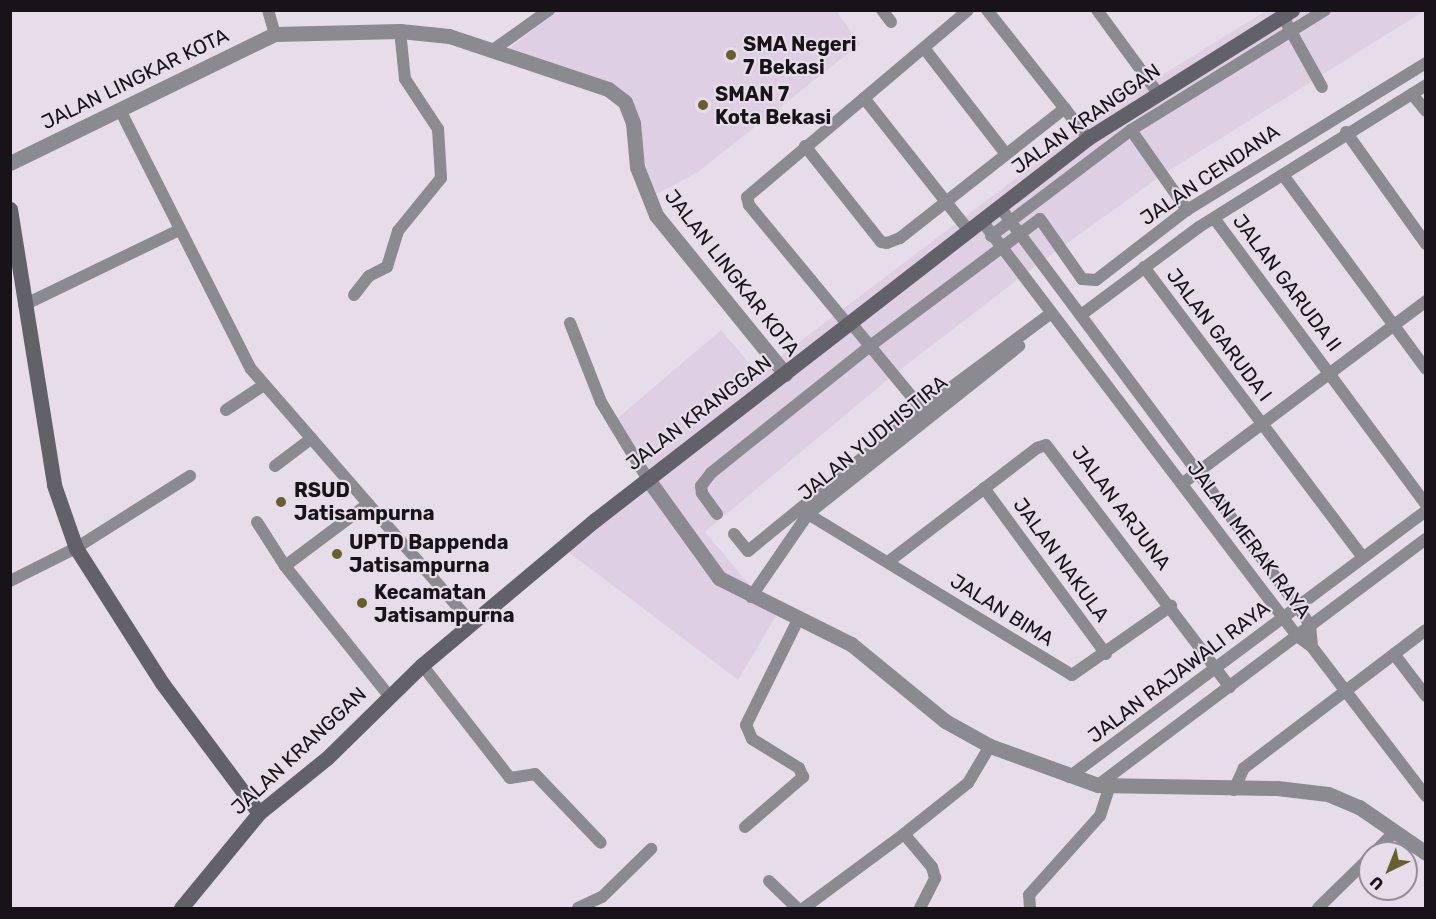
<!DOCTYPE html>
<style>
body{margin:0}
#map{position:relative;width:1436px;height:919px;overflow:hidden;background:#e7ddea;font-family:Rubik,sans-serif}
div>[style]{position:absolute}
.built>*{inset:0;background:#decfe3}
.minor>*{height:12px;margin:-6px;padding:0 6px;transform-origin:6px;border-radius:6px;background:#8b8a91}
.tertiary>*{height:15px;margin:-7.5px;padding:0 7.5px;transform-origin:7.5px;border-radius:7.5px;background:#8b8a91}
.secondary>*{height:15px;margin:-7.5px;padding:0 7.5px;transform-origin:7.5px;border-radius:7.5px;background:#62616a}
.dots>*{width:16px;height:16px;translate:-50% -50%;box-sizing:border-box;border:3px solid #e7ddea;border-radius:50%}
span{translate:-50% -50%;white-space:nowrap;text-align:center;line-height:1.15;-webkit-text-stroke:4.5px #e7ddea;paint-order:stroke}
.poi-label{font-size:20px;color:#171318;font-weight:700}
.left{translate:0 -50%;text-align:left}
.street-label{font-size:20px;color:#171318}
.frame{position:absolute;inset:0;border:12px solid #171318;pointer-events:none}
.north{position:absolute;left:1358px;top:841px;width:60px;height:60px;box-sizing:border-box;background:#e7ddea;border:2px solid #948c96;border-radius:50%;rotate:223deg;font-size:16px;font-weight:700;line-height:24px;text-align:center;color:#171318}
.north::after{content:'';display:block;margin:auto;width:21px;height:27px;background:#67602d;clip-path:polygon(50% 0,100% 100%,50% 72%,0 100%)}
</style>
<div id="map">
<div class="built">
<i style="clip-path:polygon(558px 10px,836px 11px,860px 44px,698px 172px,653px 196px,641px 145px,613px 87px,506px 51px)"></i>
<i style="clip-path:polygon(1266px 11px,1424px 11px,1162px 175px,1026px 273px,892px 376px,705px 532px,776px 616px,738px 680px,566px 550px,655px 479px,607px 427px,721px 330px,758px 373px,1113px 105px)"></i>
</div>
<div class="minor">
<i style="left:268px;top:10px;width:25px;rotate:74deg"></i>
<i style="left:882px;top:10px;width:15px;rotate:53deg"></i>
<i style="left:987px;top:10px;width:163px;rotate:51.7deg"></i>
<i style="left:1097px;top:10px;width:102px;rotate:53.8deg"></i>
<i style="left:1283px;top:17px;width:80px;rotate:60.9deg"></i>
<i style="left:924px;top:48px;width:134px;rotate:52.3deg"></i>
<i style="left:493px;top:50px;width:69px;rotate:-35.5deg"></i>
<i style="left:1412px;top:94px;width:22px;rotate:51deg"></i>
<i style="left:864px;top:98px;width:171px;rotate:51.7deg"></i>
<i style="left:120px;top:110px;width:290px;rotate:63.2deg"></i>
<i style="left:251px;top:369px;width:337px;rotate:49deg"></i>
<i style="left:1131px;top:130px;width:98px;rotate:55deg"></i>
<i style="left:1346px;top:132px;width:138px;rotate:54.5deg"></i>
<i style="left:805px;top:146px;width:122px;rotate:51.6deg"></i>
<i style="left:881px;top:242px;width:6px;rotate:9deg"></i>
<i style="left:887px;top:243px;width:14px;rotate:-21deg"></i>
<i style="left:900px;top:238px;width:210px;rotate:-38.2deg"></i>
<i style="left:1283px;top:175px;width:241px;rotate:53.6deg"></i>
<i style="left:1214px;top:218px;width:357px;rotate:53.5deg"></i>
<i style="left:982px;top:221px;width:521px;rotate:52.8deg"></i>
<i style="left:1297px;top:636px;width:19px;rotate:36deg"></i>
<i style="left:1312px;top:647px;width:22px;rotate:-95deg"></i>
<i style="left:1310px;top:625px;width:22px;rotate:-124deg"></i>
<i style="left:1298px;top:607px;width:499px;rotate:-126.7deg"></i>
<i style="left:991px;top:236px;width:176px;rotate:-37.1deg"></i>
<i style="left:1131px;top:130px;width:228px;rotate:-31.7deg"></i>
<i style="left:1144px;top:267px;width:364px;rotate:53deg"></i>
<i style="left:354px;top:295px;width:24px;rotate:-52deg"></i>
<i style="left:369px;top:276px;width:20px;rotate:-27deg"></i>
<i style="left:387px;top:267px;width:38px;rotate:-73deg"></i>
<i style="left:398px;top:231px;width:68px;rotate:-50.9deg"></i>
<i style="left:441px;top:178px;width:49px;rotate:-93.5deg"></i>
<i style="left:438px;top:129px;width:60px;rotate:-123.4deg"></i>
<i style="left:405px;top:79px;width:48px;rotate:-95.9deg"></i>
<i style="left:24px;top:305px;width:172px;rotate:-25.8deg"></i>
<i style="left:1081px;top:315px;width:147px;rotate:-36.7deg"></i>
<i style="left:1199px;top:227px;width:268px;rotate:-32deg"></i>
<i style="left:570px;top:323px;width:85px;rotate:68.6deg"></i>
<i style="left:601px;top:402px;width:89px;rotate:58.8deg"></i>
<i style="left:851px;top:323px;width:112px;rotate:50.5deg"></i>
<i style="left:849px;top:326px;width:157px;rotate:-129.6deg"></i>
<i style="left:749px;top:205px;width:8px;rotate:-104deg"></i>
<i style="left:747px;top:197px;width:289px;rotate:-40.2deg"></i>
<i style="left:226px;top:410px;width:45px;rotate:-33.3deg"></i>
<i style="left:275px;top:466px;width:46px;rotate:-37.1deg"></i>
<i style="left:1183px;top:483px;width:304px;rotate:-36.8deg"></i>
<i style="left:984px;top:488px;width:206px;rotate:53.7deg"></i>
<i style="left:717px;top:514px;width:26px;rotate:-126deg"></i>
<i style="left:702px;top:493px;width:7px;rotate:-98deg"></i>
<i style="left:701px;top:486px;width:16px;rotate:-52deg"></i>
<i style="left:711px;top:473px;width:203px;rotate:-38.6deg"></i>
<i style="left:870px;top:346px;width:212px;rotate:-36.8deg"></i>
<i style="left:1040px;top:219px;width:73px;rotate:55deg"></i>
<i style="left:1082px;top:279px;width:14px;rotate:4deg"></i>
<i style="left:1096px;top:280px;width:115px;rotate:-37.6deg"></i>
<i style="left:1187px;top:210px;width:281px;rotate:-31.6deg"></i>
<i style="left:808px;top:514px;width:309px;rotate:31.4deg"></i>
<i style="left:1072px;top:675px;width:121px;rotate:-34.9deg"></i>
<i style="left:257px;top:522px;width:52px;rotate:57.5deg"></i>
<i style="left:285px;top:566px;width:166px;rotate:51.3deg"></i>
<i style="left:734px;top:534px;width:22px;rotate:51deg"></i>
<i style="left:748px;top:551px;width:225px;rotate:-39.2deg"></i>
<i style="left:922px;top:409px;width:159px;rotate:-36.6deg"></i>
<i style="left:888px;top:562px;width:188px;rotate:-37.4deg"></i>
<i style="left:1037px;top:448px;width:9px;rotate:-18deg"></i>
<i style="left:1046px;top:445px;width:304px;rotate:52.8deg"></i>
<i style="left:285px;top:566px;width:104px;rotate:-36.8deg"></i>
<i style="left:10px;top:581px;width:74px;rotate:-26.6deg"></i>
<i style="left:76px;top:548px;width:135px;rotate:-32.3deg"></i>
<i style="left:751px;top:597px;width:101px;rotate:-55.5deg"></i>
<i style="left:808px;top:514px;width:270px;rotate:-38.5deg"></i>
<i style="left:1312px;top:647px;width:188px;rotate:52.6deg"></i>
<i style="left:1394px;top:654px;width:53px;rotate:52.7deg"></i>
<i style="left:422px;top:665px;width:143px;rotate:52.1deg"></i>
<i style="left:510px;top:778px;width:25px;rotate:-9deg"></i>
<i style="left:535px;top:774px;width:95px;rotate:46.3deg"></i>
<i style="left:1069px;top:777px;width:445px;rotate:-36.7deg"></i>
<i style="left:1098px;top:785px;width:410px;rotate:-36.9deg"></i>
<i style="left:1234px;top:790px;width:24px;rotate:-66deg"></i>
<i style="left:1244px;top:768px;width:228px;rotate:-37.2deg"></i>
<i style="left:745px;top:827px;width:77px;rotate:-40.8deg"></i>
<i style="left:803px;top:777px;width:10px;rotate:-114deg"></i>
<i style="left:799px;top:768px;width:55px;rotate:-148.3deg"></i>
<i style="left:752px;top:739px;width:15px;rotate:-113deg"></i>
<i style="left:746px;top:725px;width:117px;rotate:-63.7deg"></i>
<i style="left:1374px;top:853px;width:30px;rotate:-46deg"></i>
<i style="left:769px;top:881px;width:39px;rotate:44deg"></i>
<i style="left:578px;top:908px;width:26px;rotate:-25deg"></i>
<i style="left:602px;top:897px;width:69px;rotate:-44.4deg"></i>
<i style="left:804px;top:908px;width:124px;rotate:-36.5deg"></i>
<i style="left:920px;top:908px;width:34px;rotate:-63deg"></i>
<i style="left:935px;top:878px;width:11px;rotate:-105deg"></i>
<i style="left:932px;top:867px;width:43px;rotate:-130.3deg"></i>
<i style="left:904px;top:834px;width:82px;rotate:-38.6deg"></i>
<i style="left:968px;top:783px;width:43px;rotate:-59.3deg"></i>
<i style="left:1030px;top:908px;width:13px;rotate:-94deg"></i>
<i style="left:1029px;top:895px;width:106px;rotate:-48.1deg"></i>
<i style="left:1100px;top:816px;width:33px;rotate:-72deg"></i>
<i style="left:1318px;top:908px;width:73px;rotate:-44.4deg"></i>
</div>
<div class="tertiary">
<i style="left:10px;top:163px;width:295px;rotate:-26deg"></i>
<i style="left:275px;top:34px;width:125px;rotate:-1.4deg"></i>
<i style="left:400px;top:31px;width:49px;rotate:5.8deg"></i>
<i style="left:449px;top:36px;width:168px;rotate:18.4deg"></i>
<i style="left:608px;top:89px;width:21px;rotate:37deg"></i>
<i style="left:625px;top:102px;width:22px;rotate:69deg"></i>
<i style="left:633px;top:123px;width:44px;rotate:84.8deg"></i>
<i style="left:637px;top:167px;width:52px;rotate:68.4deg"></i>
<i style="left:656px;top:215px;width:205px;rotate:50.9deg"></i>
<i style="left:647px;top:478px;width:123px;rotate:54.2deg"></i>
<i style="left:719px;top:578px;width:148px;rotate:26.6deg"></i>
<i style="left:851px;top:644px;width:122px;rotate:39.3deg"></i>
<i style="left:945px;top:721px;width:51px;rotate:29.1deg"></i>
<i style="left:990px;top:746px;width:115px;rotate:19.9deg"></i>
<i style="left:1098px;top:785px;width:179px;rotate:1deg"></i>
<i style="left:1277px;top:788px;width:51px;rotate:6.7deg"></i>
<i style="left:1328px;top:794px;width:34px;rotate:23deg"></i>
<i style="left:1359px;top:807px;width:81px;rotate:34.5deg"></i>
</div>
<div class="secondary">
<i style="left:10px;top:209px;width:279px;rotate:80.9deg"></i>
<i style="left:54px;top:485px;width:67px;rotate:70.8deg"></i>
<i style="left:76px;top:548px;width:160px;rotate:57.5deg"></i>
<i style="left:162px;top:683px;width:162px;rotate:53.3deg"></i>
<i style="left:181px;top:908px;width:123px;rotate:-50.6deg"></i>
<i style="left:259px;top:813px;width:87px;rotate:-39deg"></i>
<i style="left:327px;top:758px;width:133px;rotate:-44.4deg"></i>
<i style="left:422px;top:665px;width:226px;rotate:-40deg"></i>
<i style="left:595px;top:520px;width:624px;rotate:-37.77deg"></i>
<i style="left:1088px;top:138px;width:241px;rotate:-32.1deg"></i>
</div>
<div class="dots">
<i style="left:731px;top:55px;background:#67602d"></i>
<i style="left:703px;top:105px;background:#67602d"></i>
<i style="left:281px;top:502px;background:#67602d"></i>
<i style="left:337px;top:554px;background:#67602d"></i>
<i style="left:362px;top:603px;background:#67602d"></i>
</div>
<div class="poi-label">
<span class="left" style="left:743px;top:56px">SMA Negeri<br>7 Bekasi</span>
<span class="left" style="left:715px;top:106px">SMAN 7<br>Kota Bekasi</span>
<span class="left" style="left:294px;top:502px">RSUD<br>Jatisampurna</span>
<span class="left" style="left:349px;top:554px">UPTD Bappenda<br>Jatisampurna</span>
<span class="left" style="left:374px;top:604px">Kecamatan<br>Jatisampurna</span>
</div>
<div class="street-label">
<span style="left:135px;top:79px;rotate:-26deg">JALAN LINGKAR KOTA</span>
<span style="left:1086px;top:119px;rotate:-35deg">JALAN KRANGGAN</span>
<span style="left:1210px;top:175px;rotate:-34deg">JALAN CENDANA</span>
<span style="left:732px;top:273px;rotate:52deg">JALAN LINGKAR KOTA</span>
<span style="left:1287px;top:283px;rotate:53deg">JALAN GARUDA II</span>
<span style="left:1219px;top:335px;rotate:53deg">JALAN GARUDA I</span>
<span style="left:699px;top:413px;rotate:-37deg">JALAN KRANGGAN</span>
<span style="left:873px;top:438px;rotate:-39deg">JALAN YUDHISTIRA</span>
<span style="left:1121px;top:508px;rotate:53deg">JALAN ARJUNA</span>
<span style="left:1249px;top:540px;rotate:53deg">JALAN MERAK RAYA</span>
<span style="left:1061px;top:560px;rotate:54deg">JALAN NAKULA</span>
<span style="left:1002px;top:610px;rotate:32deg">JALAN BIMA</span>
<span style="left:1179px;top:672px;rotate:-37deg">JALAN RAJAWALI RAYA</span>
<span style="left:299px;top:751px;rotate:-43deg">JALAN KRANGGAN</span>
</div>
<div class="frame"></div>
<div class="north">U</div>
</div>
